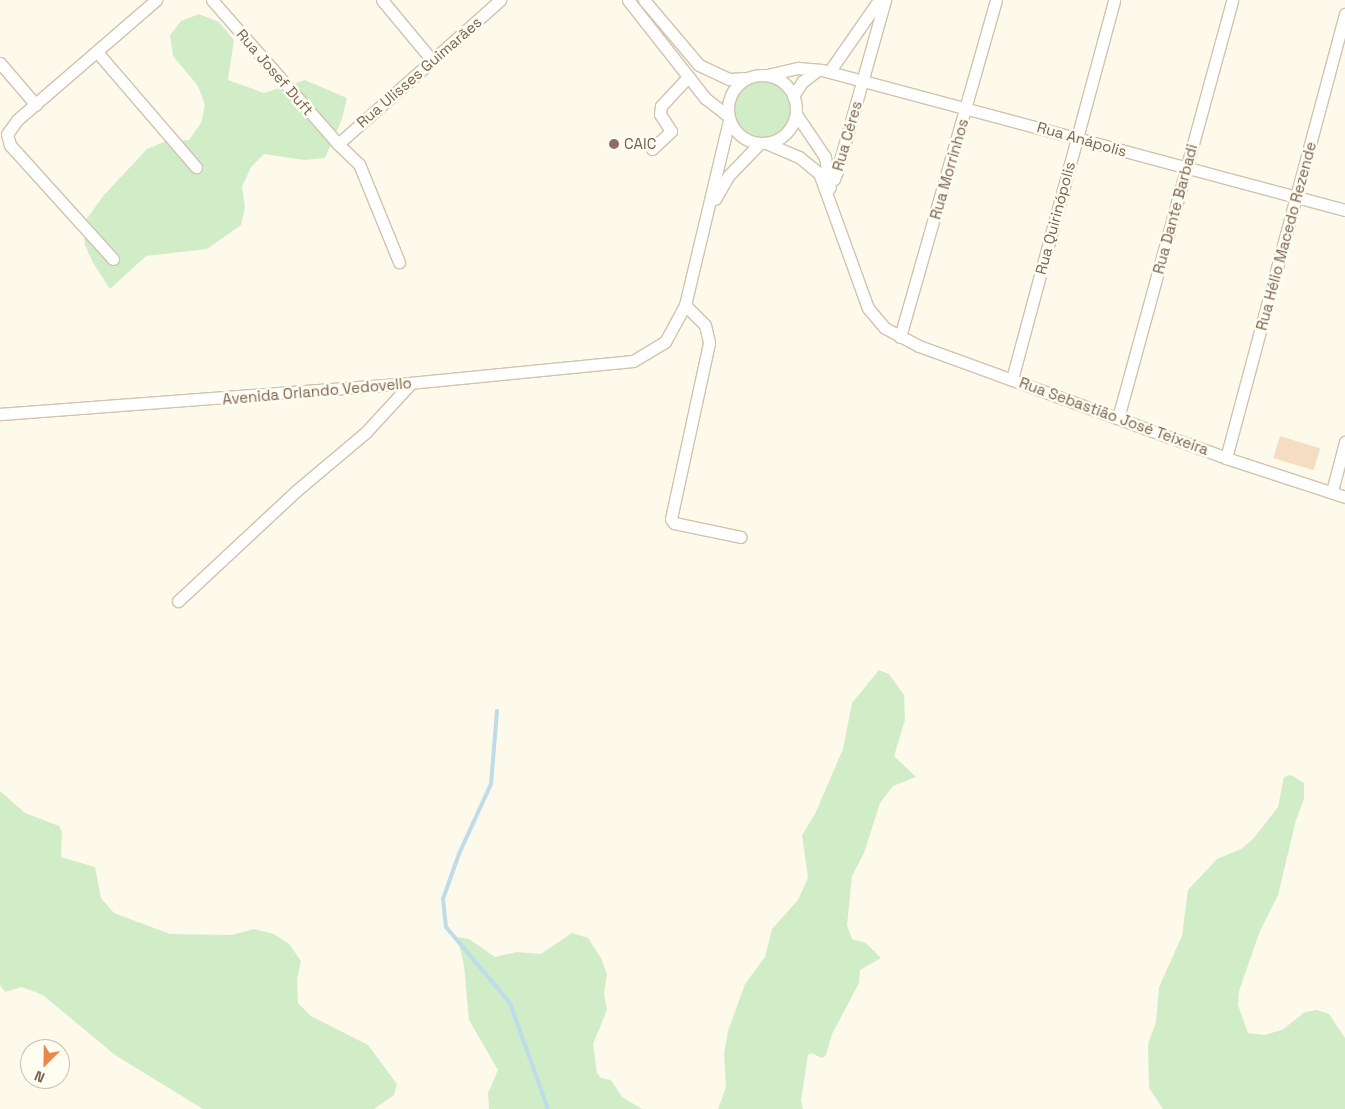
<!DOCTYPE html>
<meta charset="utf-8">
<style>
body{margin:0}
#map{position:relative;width:1345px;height:1109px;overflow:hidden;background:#fdf9eb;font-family:"Space Grotesk",sans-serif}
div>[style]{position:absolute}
.green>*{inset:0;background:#d1edc8}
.round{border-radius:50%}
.stream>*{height:4px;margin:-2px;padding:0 2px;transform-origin:2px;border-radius:2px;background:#bedce9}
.building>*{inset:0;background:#f4ddc1;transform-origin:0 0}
.roads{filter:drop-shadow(1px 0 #d1c3af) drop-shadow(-1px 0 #d1c3af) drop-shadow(0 1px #d1c3af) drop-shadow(0 -1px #d1c3af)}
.minor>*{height:11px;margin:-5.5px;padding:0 5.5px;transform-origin:5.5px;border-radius:5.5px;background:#fff}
.minor>.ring{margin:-5.5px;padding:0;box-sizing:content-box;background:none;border:11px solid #fff;border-radius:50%}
.dots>*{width:14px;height:14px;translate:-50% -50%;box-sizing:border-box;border:2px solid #fffcf2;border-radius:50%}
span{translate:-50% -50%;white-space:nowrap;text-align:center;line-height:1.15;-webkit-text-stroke:5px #fffcf2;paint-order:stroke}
.street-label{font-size:15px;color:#7a634c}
.education-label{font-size:15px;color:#785e54}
.left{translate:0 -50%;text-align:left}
.north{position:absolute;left:20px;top:1039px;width:50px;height:50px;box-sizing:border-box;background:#fffcf2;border:1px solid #cabfb0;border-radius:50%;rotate:203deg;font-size:14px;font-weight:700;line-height:20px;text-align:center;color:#7a634c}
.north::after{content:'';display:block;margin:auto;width:18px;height:22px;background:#ea874d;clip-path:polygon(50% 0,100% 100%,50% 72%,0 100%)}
</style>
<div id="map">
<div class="green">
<i style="clip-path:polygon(199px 14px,219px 22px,234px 40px,228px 80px,264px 93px,305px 80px,347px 98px,342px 119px,325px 158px,304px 160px,264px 154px,251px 167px,242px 187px,245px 207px,241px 225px,207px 249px,146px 256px,110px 289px,93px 263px,85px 245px,83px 224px,104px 195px,147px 149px,166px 141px,189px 140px,201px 123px,205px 105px,198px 86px,173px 56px,170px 35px,181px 21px)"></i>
<i class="round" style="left:732px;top:81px;width:58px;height:58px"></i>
<i style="clip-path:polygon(879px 670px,889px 674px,904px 695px,905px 720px,894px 756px,916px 777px,893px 786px,880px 803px,864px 853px,852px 876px,847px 925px,852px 939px,866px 943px,881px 958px,860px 970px,859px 983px,832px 1034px,826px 1055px,822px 1058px,811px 1053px,808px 1055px,801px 1100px,803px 1109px,718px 1109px,726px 1087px,724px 1054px,728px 1031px,745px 984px,765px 957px,772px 929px,798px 900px,808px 878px,802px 835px,815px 814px,843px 749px,852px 703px)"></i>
<i style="clip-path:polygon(1291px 775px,1304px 783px,1304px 799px,1296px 820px,1278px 895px,1260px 931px,1239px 991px,1238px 1005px,1248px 1033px,1264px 1035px,1282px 1030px,1305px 1012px,1317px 1010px,1329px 1014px,1345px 1038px,1345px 1109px,1163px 1109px,1149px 1088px,1148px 1044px,1156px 1022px,1159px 987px,1182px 936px,1188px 890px,1217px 859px,1241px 849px,1253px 839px,1278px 807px,1284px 777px)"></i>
<i style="clip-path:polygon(0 791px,25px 813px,59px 826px,62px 832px,61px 857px,95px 867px,101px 898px,114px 913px,170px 934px,232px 935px,254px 929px,274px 934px,289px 944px,301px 961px,297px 979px,298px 1003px,311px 1016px,368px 1045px,397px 1084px,394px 1095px,374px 1109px,203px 1109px,115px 1055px,43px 995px,22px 987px,5px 992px,0 985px)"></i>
<i style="clip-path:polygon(572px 933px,588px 938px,601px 958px,607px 974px,604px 993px,607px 1010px,593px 1044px,597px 1073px,601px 1078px,611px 1080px,622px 1097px,642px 1109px,489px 1109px,488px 1093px,498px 1070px,469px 1020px,464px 965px,457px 937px,469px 939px,495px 957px,517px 952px,541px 954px)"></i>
</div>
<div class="stream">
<i style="left:497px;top:711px;width:73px;rotate:94.7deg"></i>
<i style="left:491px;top:784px;width:77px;rotate:114.6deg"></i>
<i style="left:459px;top:854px;width:48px;rotate:109.6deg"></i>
<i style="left:443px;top:899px;width:28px;rotate:84deg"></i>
<i style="left:446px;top:927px;width:99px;rotate:49.9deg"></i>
<i style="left:510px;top:1003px;width:113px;rotate:70.3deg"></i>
</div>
<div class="building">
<i style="left:1280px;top:436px;width:42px;height:23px;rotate:17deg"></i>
</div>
<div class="roads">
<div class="minor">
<i style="left:212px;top:0;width:191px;rotate:48.8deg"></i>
<i style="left:338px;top:144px;width:29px;rotate:44deg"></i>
<i style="left:359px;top:164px;width:106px;rotate:67.8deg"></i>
<i style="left:382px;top:0;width:77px;rotate:50.3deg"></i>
<i style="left:628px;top:0;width:125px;rotate:51.8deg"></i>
<i style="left:705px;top:98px;width:28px;rotate:38deg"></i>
<i style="left:644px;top:0;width:85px;rotate:49.8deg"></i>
<i style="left:699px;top:65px;width:33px;rotate:25deg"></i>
<i style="left:729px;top:79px;width:18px;rotate:-3deg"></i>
<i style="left:97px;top:52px;width:152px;rotate:49.3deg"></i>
<i style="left:0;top:63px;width:55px;rotate:49.4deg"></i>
<i style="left:829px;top:72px;width:88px;rotate:-55.2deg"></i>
<i class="ring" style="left:728px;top:75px;width:57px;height:57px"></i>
<i style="left:767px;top:75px;width:32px;rotate:-13deg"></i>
<i style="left:798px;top:68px;width:24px;rotate:5deg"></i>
<i style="left:822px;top:70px;width:541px;rotate:14.99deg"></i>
<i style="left:793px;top:96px;width:17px;rotate:-57deg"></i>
<i style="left:802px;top:82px;width:20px;rotate:-37deg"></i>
<i style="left:796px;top:114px;width:52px;rotate:56deg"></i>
<i style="left:825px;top:157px;width:31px;rotate:81deg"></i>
<i style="left:766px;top:143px;width:36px;rotate:23deg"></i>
<i style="left:799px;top:157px;width:26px;rotate:39deg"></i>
<i style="left:819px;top:173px;width:144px;rotate:70.1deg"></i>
<i style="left:868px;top:308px;width:26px;rotate:50deg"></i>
<i style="left:885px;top:328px;width:38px;rotate:28deg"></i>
<i style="left:919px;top:346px;width:327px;rotate:20deg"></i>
<i style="left:1226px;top:458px;width:125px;rotate:18.1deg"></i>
<i style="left:338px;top:144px;width:217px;rotate:-41.6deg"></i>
<i style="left:652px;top:149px;width:26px;rotate:-43deg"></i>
<i style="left:671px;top:131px;width:20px;rotate:-123deg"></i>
<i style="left:660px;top:114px;width:8px;rotate:-83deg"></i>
<i style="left:661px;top:106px;width:40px;rotate:-47deg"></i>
<i style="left:824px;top:184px;width:11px;rotate:-27deg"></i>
<i style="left:834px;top:179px;width:9px;rotate:-69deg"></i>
<i style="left:837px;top:171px;width:178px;rotate:-74.3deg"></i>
<i style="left:715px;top:199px;width:28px;rotate:-60deg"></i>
<i style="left:729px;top:175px;width:43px;rotate:-45.9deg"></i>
<i style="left:113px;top:259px;width:154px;rotate:-132.1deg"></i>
<i style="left:10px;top:145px;width:11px;rotate:-105deg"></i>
<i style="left:7px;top:134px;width:17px;rotate:-54deg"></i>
<i style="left:17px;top:120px;width:184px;rotate:-40.8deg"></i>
<i style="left:685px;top:305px;width:28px;rotate:45deg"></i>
<i style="left:705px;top:325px;width:18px;rotate:77deg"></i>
<i style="left:709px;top:343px;width:180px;rotate:102.2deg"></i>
<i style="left:671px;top:519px;width:5px;rotate:53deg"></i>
<i style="left:674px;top:523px;width:68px;rotate:11.8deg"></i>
<i style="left:900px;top:337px;width:350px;rotate:-74.1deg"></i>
<i style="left:1012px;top:379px;width:392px;rotate:-74.9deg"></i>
<i style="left:0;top:414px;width:390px;rotate:-4.3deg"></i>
<i style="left:389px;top:385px;width:245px;rotate:-5.6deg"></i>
<i style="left:633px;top:361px;width:37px;rotate:-31deg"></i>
<i style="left:665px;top:342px;width:42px;rotate:-61.6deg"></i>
<i style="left:685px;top:305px;width:189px;rotate:-76.6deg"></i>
<i style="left:1118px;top:418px;width:433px;rotate:-74.7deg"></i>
<i style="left:1226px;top:458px;width:460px;rotate:-75deg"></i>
<i style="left:1332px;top:491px;width:51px;rotate:-75.1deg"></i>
<i style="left:178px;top:601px;width:161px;rotate:-43deg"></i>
<i style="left:296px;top:491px;width:92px;rotate:-40.1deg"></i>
<i style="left:366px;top:432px;width:67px;rotate:-47.4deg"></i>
</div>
</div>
<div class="dots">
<i style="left:614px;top:144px;background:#8d6e63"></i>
</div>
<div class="street-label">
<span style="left:275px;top:72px;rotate:49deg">Rua Josef Duft</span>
<span style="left:419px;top:72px;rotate:-41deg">Rua Ulisses Guimarães</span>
<span style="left:847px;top:136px;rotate:-74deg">Rua Céres</span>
<span style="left:1082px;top:139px;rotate:16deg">Rua Anápolis</span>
<span style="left:949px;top:169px;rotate:-74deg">Rua Morrinhos</span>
<span style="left:1175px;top:209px;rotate:-75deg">Rua Dante Barbadi</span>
<span style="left:1055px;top:218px;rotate:-75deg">Rua Quirinópolis</span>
<span style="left:1286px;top:236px;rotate:-75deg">Rua Hélio Macedo Rezende</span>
<span style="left:317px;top:391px;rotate:-5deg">Avenida Orlando Vedovello</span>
<span style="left:1114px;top:416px;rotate:20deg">Rua Sebastião José Teixeira</span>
</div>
<div class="education-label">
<span class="left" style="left:624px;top:144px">CAIC</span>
</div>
<div class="north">N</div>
</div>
